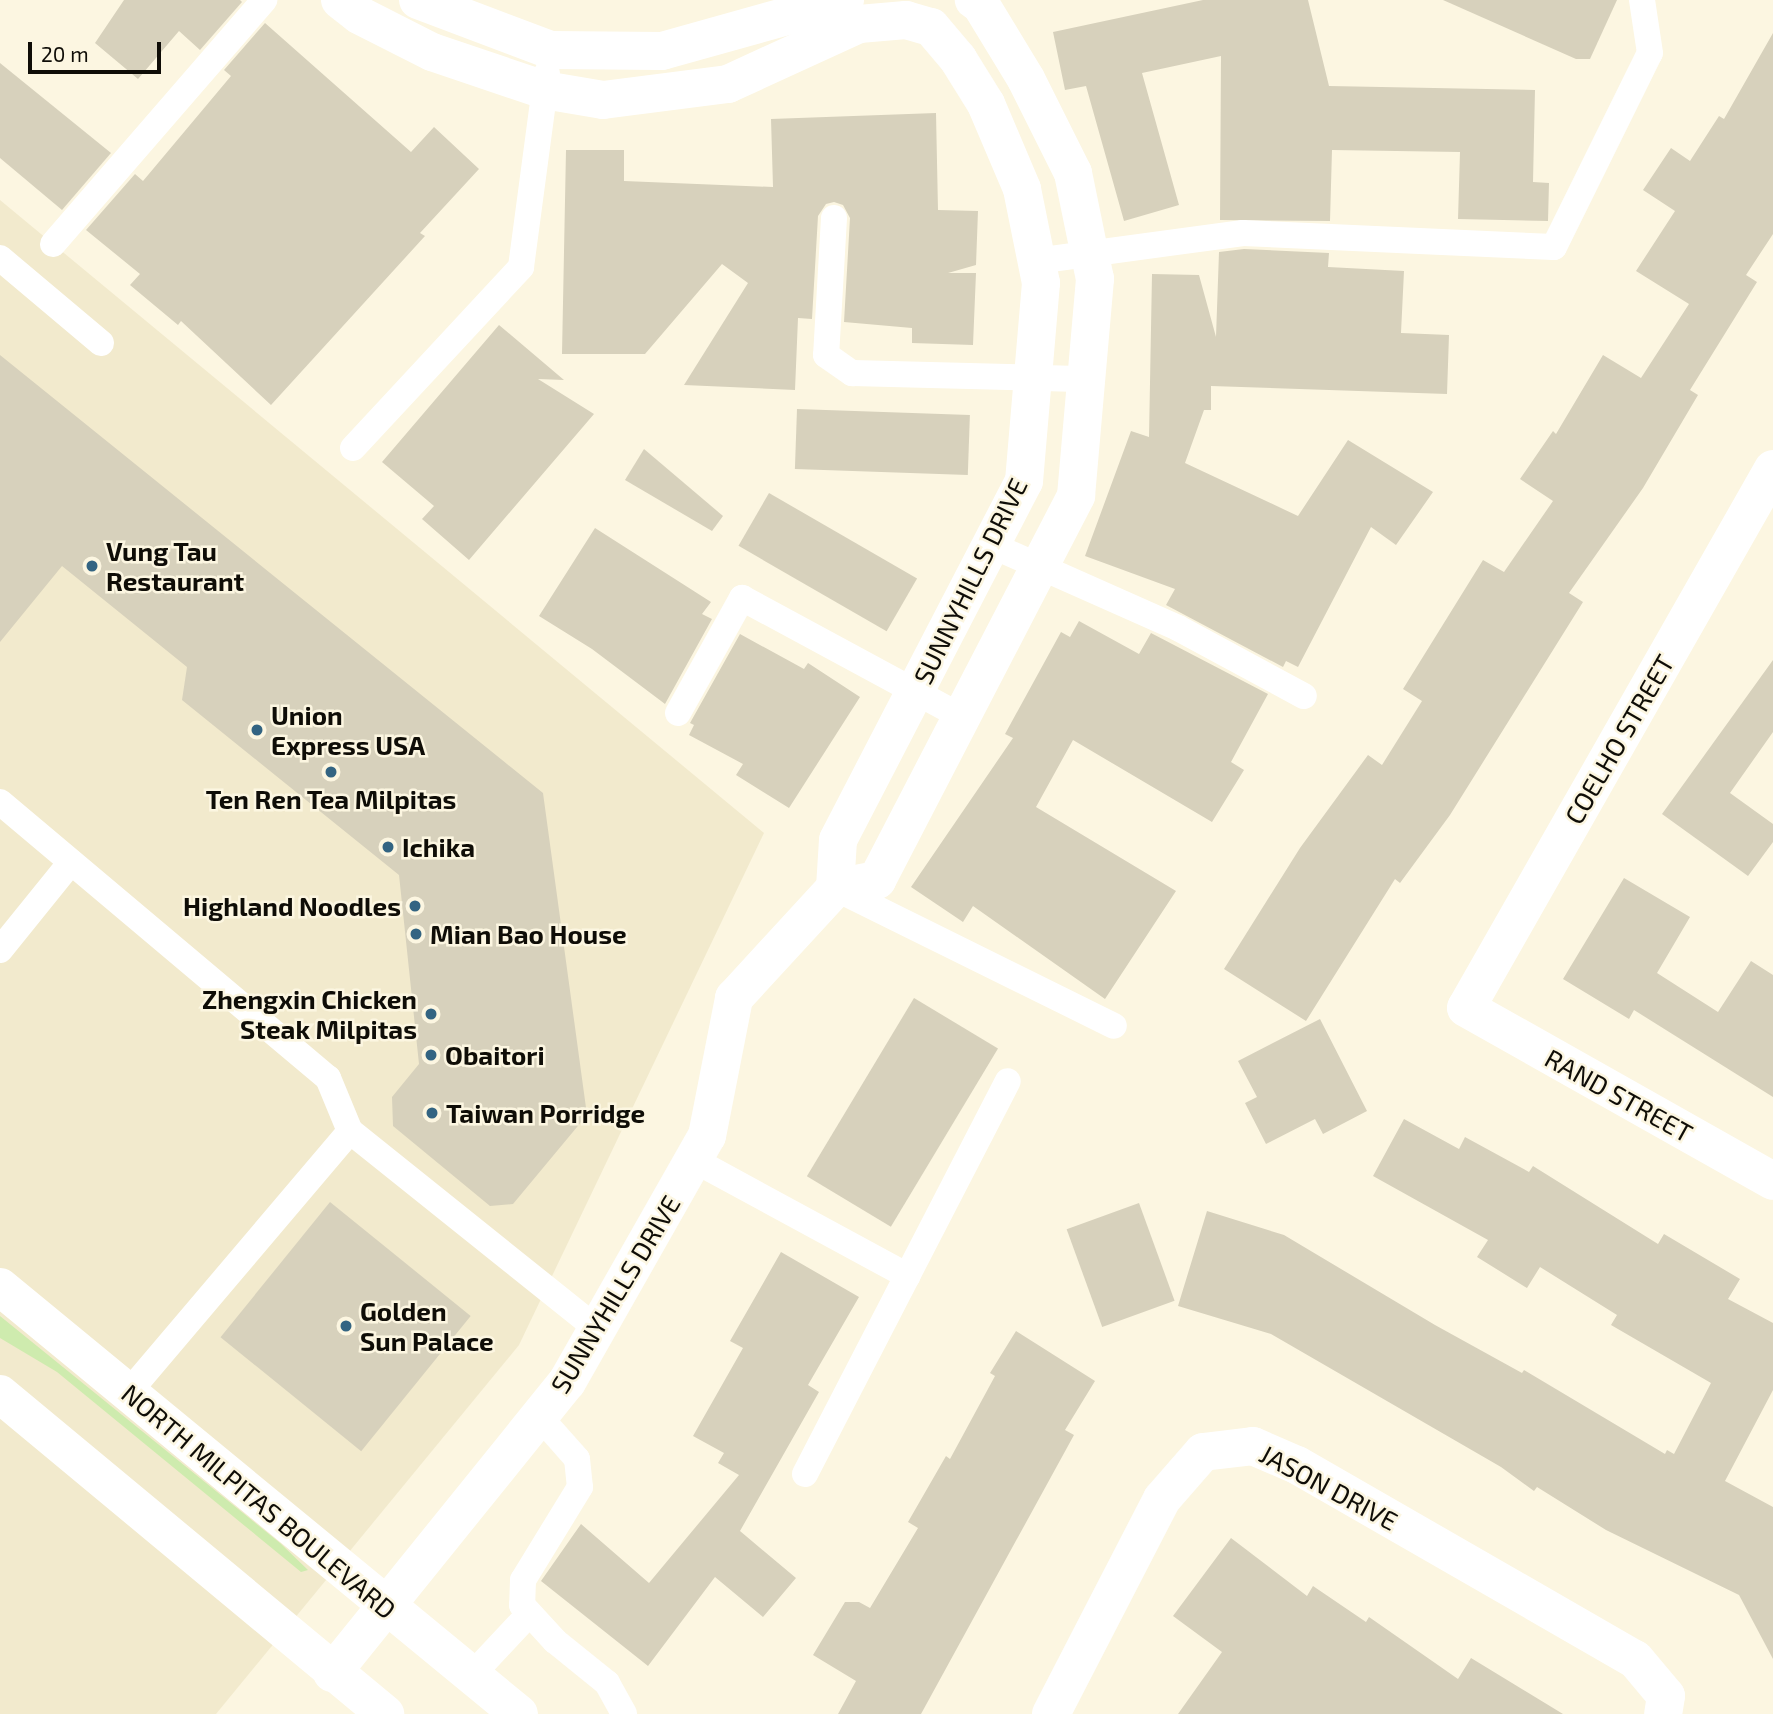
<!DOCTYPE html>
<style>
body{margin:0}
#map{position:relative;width:1773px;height:1714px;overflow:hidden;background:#fcf6e1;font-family:"Exo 2",sans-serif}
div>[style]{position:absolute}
.built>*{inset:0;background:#f2eacd}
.green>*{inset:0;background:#ceebae}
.building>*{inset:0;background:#d7d1bc;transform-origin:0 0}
.service>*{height:26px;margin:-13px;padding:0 13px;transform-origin:13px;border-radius:13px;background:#fff}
.minor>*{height:38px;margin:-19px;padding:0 19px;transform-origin:19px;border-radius:19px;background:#fff}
.primary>*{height:38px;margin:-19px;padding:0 19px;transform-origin:19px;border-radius:19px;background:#fff}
.dots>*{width:19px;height:19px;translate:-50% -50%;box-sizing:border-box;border:4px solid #fcf6e1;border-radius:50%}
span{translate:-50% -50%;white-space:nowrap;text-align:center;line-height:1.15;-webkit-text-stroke:5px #fcf6e1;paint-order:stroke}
.poi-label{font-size:26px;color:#0f0d07;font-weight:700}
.left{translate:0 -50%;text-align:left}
.right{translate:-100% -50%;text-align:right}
.street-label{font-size:26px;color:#0f0d07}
.scale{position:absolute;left:28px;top:42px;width:133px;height:32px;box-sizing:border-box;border:4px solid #0f0d07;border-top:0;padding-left:9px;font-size:21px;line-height:24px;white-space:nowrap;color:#0f0d07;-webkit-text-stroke:5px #fcf6e1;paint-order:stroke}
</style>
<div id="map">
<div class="built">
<i style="clip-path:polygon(0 200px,764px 833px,519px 1345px,216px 1714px,0 1714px)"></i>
</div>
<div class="green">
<i style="clip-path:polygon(0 1316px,280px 1543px,308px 1570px,301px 1572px,57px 1372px,0 1338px)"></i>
</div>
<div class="building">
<i style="clip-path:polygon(124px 0,240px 0,242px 2px,200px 50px,179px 31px,138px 79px,95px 43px)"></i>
<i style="clip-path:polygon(1203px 0,1308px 0,1329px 86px,1535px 90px,1533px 182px,1549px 183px,1548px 221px,1458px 219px,1460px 152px,1332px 150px,1330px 221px,1220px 220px,1221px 56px,1142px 73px,1179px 205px,1124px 221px,1086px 86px,1065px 90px,1053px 32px)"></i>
<i style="clip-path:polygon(1443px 0,1617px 0,1590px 59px,1576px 59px)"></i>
<i style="clip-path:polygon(265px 23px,411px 152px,434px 127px,479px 169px,420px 233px,425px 236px,271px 405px,181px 321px,178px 325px,130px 285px,140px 274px,86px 230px,135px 174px,143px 181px,231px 76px,224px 70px)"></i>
<i style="clip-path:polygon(1773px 33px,1773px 234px,1746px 275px,1757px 282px,1690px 390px,1698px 395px,1643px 488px,1569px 593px,1583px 602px,1450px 815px,1400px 883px,1395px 879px,1306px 1021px,1224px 969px,1300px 848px,1368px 755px,1382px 765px,1422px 701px,1403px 689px,1483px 560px,1504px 572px,1553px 501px,1520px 479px,1553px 431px,1556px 434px,1603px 355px,1641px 378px,1689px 304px,1636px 271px,1675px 211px,1643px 190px,1671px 148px,1690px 161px,1719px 116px,1724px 119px)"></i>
<i style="clip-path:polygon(0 63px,111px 153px,62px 210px,0 158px)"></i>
<i style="clip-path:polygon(936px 113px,938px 210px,978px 211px,976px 265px,948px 273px,976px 273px,973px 345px,912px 343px,912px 328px,844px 322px,850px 218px,843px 205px,834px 202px,826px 204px,818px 216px,812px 319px,798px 318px,795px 390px,684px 385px,748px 283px,722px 264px,645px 354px,562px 354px,566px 150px,624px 150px,624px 181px,773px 187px,771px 119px)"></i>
<i style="clip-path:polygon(1244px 249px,1329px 253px,1328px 267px,1404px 271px,1401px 333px,1449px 335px,1447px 394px,1211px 386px,1211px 410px,1204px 410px,1185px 463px,1298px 516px,1348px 440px,1433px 492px,1396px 545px,1371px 527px,1298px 667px,1286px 661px,1283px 667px,1166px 605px,1175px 589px,1085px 556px,1131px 431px,1149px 437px,1152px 274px,1199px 275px,1216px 337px,1219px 252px)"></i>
<i style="clip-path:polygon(499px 325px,564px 380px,538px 379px,594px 414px,469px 560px,422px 519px,434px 506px,382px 462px)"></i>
<i style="clip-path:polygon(0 355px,543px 793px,587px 1115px,513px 1204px,490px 1206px,393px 1126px,392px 1097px,419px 1064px,399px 875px,182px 700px,187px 667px,62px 566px,0 642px)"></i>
<i style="left:797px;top:409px;width:173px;height:60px;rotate:2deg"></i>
<i style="clip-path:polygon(644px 449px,723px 516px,712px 531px,625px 480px)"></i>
<i style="left:769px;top:493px;width:171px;height:61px;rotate:30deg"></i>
<i style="clip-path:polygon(595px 528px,711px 602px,702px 614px,712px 619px,665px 704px,592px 649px,539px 616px)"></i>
<i style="clip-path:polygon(1079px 621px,1139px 654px,1151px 633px,1268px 694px,1231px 762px,1244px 770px,1212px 822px,1073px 740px,1036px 807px,1176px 891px,1105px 999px,973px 906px,963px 922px,911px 887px,1013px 738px,1005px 734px,1061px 632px,1070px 637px)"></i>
<i style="clip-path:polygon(740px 634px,804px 669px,808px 663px,860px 697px,789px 808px,736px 775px,743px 764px,689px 735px,694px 725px,690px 723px)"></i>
<i style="clip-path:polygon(1773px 660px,1773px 732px,1730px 793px,1773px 824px,1773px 842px,1748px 876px,1662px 814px)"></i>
<i style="clip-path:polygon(1624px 878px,1690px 917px,1657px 973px,1718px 1012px,1751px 961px,1773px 975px,1773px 1097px,1634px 1010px,1629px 1019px,1563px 979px)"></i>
<i style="left:914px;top:998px;width:98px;height:208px;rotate:31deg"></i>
<i style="clip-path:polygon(1320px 1019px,1367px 1111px,1323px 1134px,1315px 1119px,1266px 1144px,1245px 1103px,1257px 1097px,1238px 1061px)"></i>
<i style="clip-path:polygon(1404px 1119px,1459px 1149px,1465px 1137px,1529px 1172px,1533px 1166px,1658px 1244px,1664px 1234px,1740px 1279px,1728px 1299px,1773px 1323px,1773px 1390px,1725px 1481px,1773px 1507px,1773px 1659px,1739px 1595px,1606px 1530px,1537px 1487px,1534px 1491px,1501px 1467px,1271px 1334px,1178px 1306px,1207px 1211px,1284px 1235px,1435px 1325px,1522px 1373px,1524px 1370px,1665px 1454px,1667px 1450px,1674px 1454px,1711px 1383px,1611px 1325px,1617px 1315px,1540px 1267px,1527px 1288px,1477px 1257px,1488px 1240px,1373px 1176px)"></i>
<i style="left:330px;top:1202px;width:181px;height:174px;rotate:39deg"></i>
<i style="left:1139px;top:1203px;width:104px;height:77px;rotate:70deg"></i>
<i style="clip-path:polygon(781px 1252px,859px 1297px,808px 1385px,819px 1392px,740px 1531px,796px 1578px,763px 1617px,715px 1577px,648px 1666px,541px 1581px,581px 1524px,649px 1583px,739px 1475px,718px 1463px,724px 1453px,693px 1436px,743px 1348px,730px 1341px)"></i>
<i style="clip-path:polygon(1016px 1331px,1095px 1381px,1065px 1430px,1074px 1435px,921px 1714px,838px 1714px,856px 1681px,813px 1655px,845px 1602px,859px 1602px,870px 1608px,918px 1528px,908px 1522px,946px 1456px,950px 1459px,995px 1376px,990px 1373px)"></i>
<i style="clip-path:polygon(1231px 1538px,1307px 1596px,1313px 1586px,1366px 1622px,1369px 1617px,1458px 1679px,1471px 1658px,1563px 1714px,1178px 1714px,1222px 1652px,1173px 1616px)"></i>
</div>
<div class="service">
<i style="left:834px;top:218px;width:137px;rotate:93.3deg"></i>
<i style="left:826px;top:355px;width:32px;rotate:35deg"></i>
<i style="left:852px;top:373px;width:235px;rotate:1.5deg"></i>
<i style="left:53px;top:244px;width:323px;rotate:-49.1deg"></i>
<i style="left:0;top:258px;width:132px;rotate:40.1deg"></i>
<i style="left:1036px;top:261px;width:209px;rotate:-7.7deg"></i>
<i style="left:1243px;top:233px;width:311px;rotate:2.6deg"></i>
<i style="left:1554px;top:247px;width:216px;rotate:-63.7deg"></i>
<i style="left:1650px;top:53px;width:54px;rotate:-98.6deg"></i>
<i style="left:353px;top:448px;width:247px;rotate:-47.1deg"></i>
<i style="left:521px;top:267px;width:196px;rotate:-82.4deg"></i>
<i style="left:991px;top:545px;width:205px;rotate:23.9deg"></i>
<i style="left:1178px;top:628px;width:143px;rotate:28.4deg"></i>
<i style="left:678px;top:713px;width:132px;rotate:-60.9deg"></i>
<i style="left:742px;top:598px;width:250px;rotate:28.4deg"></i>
<i style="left:0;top:802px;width:429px;rotate:40.1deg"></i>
<i style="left:328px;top:1078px;width:57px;rotate:67.5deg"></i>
<i style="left:350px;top:1131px;width:317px;rotate:38.7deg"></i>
<i style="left:835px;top:888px;width:311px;rotate:26.3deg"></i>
<i style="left:0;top:950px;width:113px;rotate:-51.1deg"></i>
<i style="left:694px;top:1160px;width:243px;rotate:28.5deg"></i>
<i style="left:128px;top:1393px;width:343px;rotate:-49.7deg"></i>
<i style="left:539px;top:1416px;width:57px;rotate:48.5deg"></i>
<i style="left:577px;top:1459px;width:28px;rotate:84deg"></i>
<i style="left:580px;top:1487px;width:109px;rotate:121.5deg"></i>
<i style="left:523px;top:1580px;width:25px;rotate:92deg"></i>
<i style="left:522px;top:1605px;width:49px;rotate:47.5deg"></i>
<i style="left:555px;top:1641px;width:67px;rotate:38.9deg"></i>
<i style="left:607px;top:1683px;width:35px;rotate:61deg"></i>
<i style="left:805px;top:1474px;width:442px;rotate:-62.7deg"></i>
<i style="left:471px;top:1676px;width:83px;rotate:-46.9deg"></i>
</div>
<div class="minor">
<i style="left:340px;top:0;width:24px;rotate:38deg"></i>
<i style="left:359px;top:15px;width:82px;rotate:26.9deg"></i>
<i style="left:432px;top:52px;width:118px;rotate:18.7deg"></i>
<i style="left:544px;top:90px;width:60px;rotate:9.6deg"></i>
<i style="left:603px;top:100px;width:126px;rotate:-7.3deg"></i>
<i style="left:728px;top:84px;width:144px;rotate:-24.6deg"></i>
<i style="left:859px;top:24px;width:47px;rotate:-4.9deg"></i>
<i style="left:906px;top:20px;width:26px;rotate:16deg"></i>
<i style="left:931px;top:27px;width:42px;rotate:49.8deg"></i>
<i style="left:958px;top:59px;width:53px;rotate:58.1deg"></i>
<i style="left:986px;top:104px;width:92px;rotate:67deg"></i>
<i style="left:1022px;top:189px;width:96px;rotate:78.6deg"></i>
<i style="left:1041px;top:283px;width:199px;rotate:94.9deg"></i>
<i style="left:1024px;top:481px;width:404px;rotate:117.4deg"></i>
<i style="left:838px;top:840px;width:48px;rotate:93.6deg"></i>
<i style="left:418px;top:0;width:141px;rotate:20.7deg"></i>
<i style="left:550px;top:50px;width:112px;rotate:0.5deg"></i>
<i style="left:662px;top:51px;width:190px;rotate:-15.6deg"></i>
<i style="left:1773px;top:469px;width:620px;rotate:119.66deg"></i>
<i style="left:1466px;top:1008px;width:352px;rotate:29.4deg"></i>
<i style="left:332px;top:1673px;width:374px;rotate:-51.1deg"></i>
<i style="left:567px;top:1382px;width:283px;rotate:-60.4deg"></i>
<i style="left:707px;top:1136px;width:141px;rotate:-78.9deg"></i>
<i style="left:734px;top:998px;width:149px;rotate:-47.4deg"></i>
<i style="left:835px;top:888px;width:43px;rotate:-10.8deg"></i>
<i style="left:877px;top:880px;width:433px;rotate:-62.6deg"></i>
<i style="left:1076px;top:496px;width:218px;rotate:-85deg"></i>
<i style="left:1095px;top:279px;width:29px;rotate:-102deg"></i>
<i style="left:1089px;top:251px;width:80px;rotate:-101.6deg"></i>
<i style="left:1073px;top:173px;width:105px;rotate:-116.6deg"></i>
<i style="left:1026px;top:79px;width:87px;rotate:-121.3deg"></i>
<i style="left:981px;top:5px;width:9px;rotate:-144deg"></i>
<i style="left:1051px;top:1714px;width:242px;rotate:-62.7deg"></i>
<i style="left:1162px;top:1499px;width:62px;rotate:-48.9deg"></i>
<i style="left:1203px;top:1452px;width:50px;rotate:-6.8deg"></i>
<i style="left:1253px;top:1446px;width:48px;rotate:23.4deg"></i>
<i style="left:1297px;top:1465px;width:390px;rotate:29.9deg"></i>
<i style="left:1635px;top:1659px;width:48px;rotate:50deg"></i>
<i style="left:1666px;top:1696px;width:18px;rotate:99deg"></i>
</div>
<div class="primary">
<i style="left:0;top:1287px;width:672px;rotate:39.45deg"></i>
<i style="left:0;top:1394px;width:501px;rotate:39.73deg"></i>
</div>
<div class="dots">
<i style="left:92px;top:566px;background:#336482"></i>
<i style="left:257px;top:730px;background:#336482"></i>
<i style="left:331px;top:772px;background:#336482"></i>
<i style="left:388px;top:847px;background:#336482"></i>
<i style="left:415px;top:906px;background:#336482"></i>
<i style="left:416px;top:934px;background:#336482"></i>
<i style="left:431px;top:1014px;background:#336482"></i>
<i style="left:431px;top:1055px;background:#336482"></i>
<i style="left:432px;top:1113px;background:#336482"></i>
<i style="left:346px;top:1326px;background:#336482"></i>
</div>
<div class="poi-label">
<span class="left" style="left:106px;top:566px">Vung Tau<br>Restaurant</span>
<span class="left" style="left:271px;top:730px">Union<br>Express USA</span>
<span style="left:331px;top:799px">Ten Ren Tea Milpitas</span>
<span class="left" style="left:402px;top:847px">Ichika</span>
<span class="right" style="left:401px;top:906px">Highland Noodles</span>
<span class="left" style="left:430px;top:934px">Mian Bao House</span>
<span class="right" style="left:417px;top:1014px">Zhengxin Chicken<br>Steak Milpitas</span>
<span class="left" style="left:445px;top:1055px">Obaitori</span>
<span class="left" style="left:446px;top:1113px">Taiwan Porridge</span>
<span class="left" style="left:360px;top:1326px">Golden<br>Sun Palace</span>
</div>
<div class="street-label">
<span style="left:970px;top:581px;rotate:-64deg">SUNNYHILLS DRIVE</span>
<span style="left:1619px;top:739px;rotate:-60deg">COELHO STREET</span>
<span style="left:1619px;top:1095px;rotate:29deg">RAND STREET</span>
<span style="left:615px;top:1294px;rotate:-59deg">SUNNYHILLS DRIVE</span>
<span style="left:1329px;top:1487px;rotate:28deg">JASON DRIVE</span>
<span style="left:259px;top:1501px;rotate:40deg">NORTH MILPITAS BOULEVARD</span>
</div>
<div class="scale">20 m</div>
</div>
